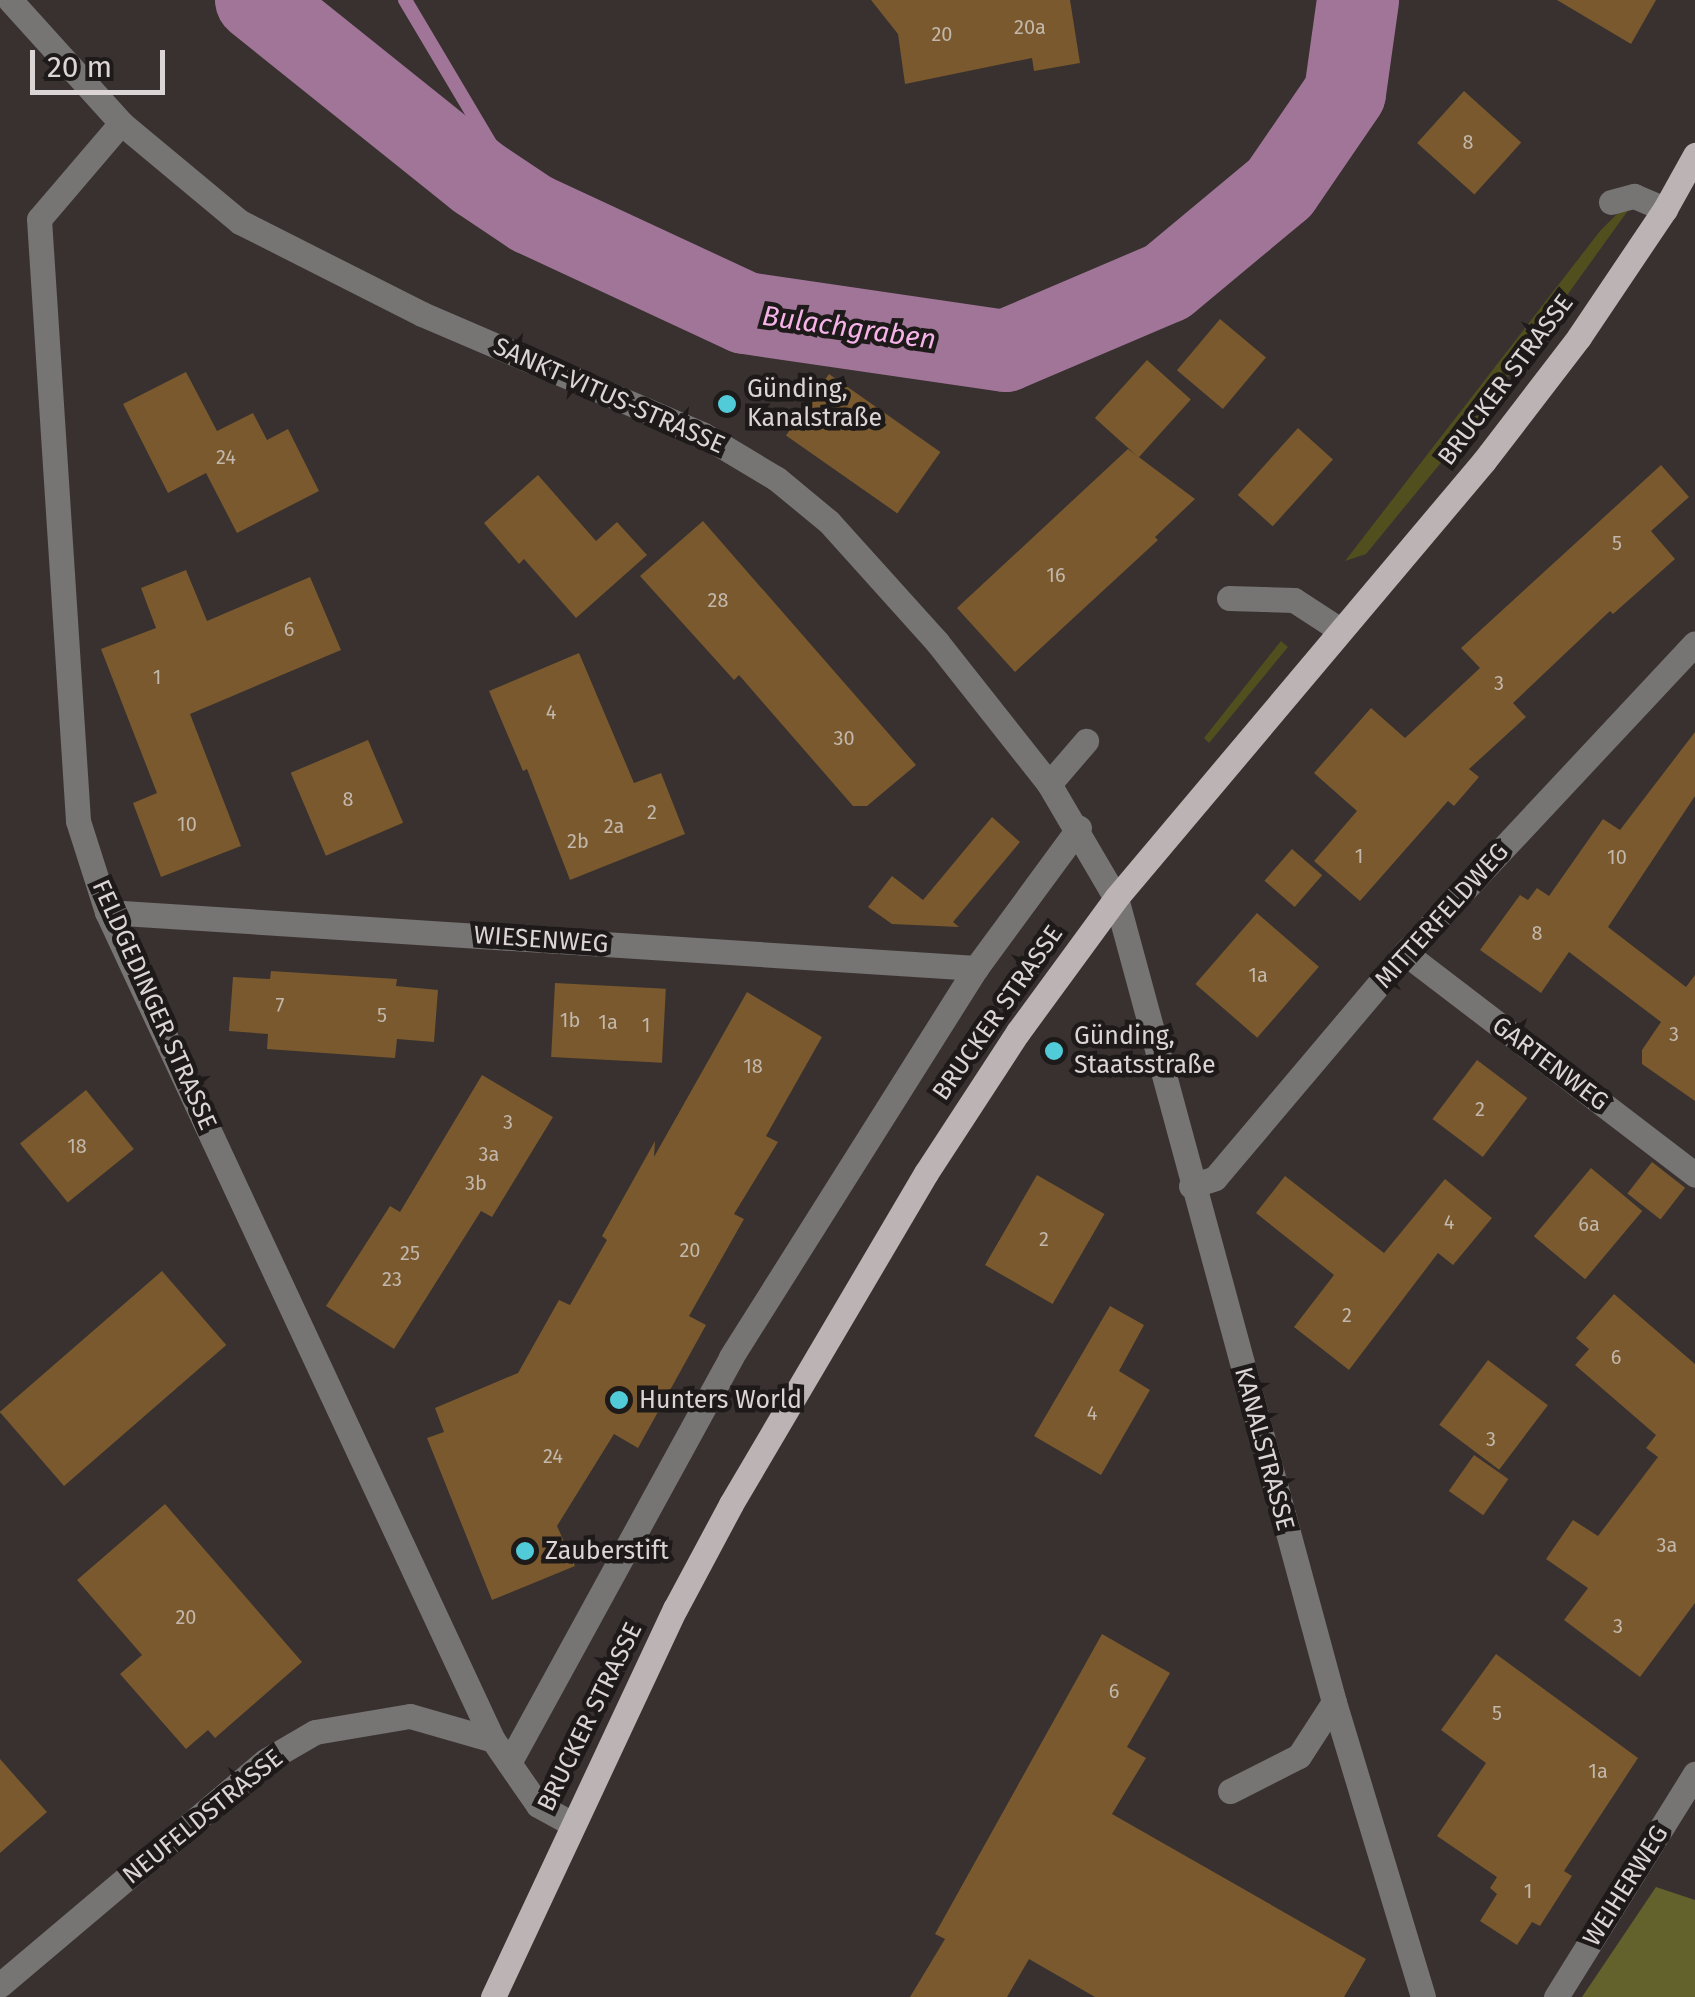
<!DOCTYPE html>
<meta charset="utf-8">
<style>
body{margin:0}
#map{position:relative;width:1695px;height:1997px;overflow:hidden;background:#38312f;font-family:"Fira Sans",sans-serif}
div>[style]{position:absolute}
.green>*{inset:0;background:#514f1e}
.forest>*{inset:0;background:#63612c}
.stream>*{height:14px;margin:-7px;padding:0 7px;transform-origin:7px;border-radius:7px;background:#a17598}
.river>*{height:82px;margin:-41px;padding:0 41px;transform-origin:41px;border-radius:41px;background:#a17598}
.building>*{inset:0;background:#79592d;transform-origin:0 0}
.minor>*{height:25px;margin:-12.5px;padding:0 12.5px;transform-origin:12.5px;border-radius:12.5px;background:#777474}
.major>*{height:25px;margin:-12.5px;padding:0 12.5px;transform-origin:12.5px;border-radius:12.5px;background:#bbb3b4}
.dots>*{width:28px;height:28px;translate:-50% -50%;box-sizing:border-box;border:5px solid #1d1a19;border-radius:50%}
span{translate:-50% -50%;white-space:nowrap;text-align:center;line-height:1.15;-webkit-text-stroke:9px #1d1a19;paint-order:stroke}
.number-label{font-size:20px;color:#c2b7ab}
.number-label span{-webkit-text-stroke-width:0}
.street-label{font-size:25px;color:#dbd6d5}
.poi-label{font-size:25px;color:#dbd6d5}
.left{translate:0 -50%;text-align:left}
.water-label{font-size:28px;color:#f6b3e8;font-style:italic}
.scale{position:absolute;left:30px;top:50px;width:135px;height:45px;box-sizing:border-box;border:5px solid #dbd6d5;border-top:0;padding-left:12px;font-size:30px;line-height:35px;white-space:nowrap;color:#dbd6d5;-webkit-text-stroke:8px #1d1a19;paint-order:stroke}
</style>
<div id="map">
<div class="green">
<i style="clip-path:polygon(1632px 205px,1485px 409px,1366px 554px,1345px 561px,1600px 231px,1624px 207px)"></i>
<i style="clip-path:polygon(1281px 641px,1288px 647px,1209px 743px,1204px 738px)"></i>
</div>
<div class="forest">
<i style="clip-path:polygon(1656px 1887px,1695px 1900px,1695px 1997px,1582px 1997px)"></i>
</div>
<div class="stream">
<i style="left:405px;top:0;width:249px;rotate:59.3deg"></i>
</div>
<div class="river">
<i style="left:256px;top:0;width:285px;rotate:38.7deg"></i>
<i style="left:478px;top:178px;width:65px;rotate:33.7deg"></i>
<i style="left:532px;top:214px;width:235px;rotate:24.9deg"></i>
<i style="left:745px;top:313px;width:263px;rotate:8.3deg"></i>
<i style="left:1005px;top:351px;width:176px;rotate:-23.1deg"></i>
<i style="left:1167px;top:282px;width:147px;rotate:-39.8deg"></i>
<i style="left:1280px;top:188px;width:115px;rotate:-55.6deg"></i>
<i style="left:1345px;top:93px;width:94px;rotate:-82deg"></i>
</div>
<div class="building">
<i style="clip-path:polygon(871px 0,1070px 0,1080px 63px,1034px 71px,1032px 58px,905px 84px,898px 34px)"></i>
<i style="clip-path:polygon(1557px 0,1656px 0,1631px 44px)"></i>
<i style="left:1464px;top:91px;width:77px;height:70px;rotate:42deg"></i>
<i style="left:1220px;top:319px;width:60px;height:67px;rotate:40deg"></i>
<i style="left:1147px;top:360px;width:59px;height:78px;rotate:42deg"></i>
<i style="clip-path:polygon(186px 372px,217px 431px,253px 413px,267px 440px,288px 429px,319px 491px,237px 533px,206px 473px,168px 493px,123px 404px)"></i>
<i style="left:829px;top:374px;width:136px;height:75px;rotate:35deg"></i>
<i style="left:1298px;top:428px;width:47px;height:90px;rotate:42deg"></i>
<i style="clip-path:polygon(1128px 449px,1195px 499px,1155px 537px,1158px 540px,1015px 672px,957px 608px)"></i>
<i style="clip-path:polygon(1661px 465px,1689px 497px,1651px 531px,1675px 559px,1613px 614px,1610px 611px,1513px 703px,1526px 717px,1469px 769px,1479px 777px,1454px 806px,1448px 801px,1360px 901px,1314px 861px,1357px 811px,1314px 773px,1371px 708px,1405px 738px,1480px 668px,1461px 648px)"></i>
<i style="clip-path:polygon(538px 475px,596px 541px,617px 522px,647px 555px,576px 618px,524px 559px,519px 564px,484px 523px)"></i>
<i style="clip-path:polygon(703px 521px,916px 765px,867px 806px,853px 806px,739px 675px,734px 680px,640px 576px)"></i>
<i style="clip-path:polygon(186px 570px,207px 621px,310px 577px,341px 650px,190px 714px,241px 846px,161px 877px,133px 803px,157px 793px,101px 649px,156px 628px,141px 588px)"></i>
<i style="clip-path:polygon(579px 653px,634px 783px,661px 773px,685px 834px,570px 880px,527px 769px,523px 771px,489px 691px)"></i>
<i style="clip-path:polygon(1695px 732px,1695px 796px,1608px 927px,1686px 987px,1695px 975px,1695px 1101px,1642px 1064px,1642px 1050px,1661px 1022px,1569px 952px,1541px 993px,1480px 950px,1520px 895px,1528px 900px,1537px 888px,1549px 896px,1603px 819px,1620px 830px)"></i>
<i style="left:368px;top:740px;width:90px;height:84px;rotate:67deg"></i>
<i style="clip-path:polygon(992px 817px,1020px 842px,953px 922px,959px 927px,892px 924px,868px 907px,892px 876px,923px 900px)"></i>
<i style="left:1292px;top:849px;width:40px;height:42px;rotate:41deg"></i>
<i style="left:1257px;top:913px;width:82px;height:94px;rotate:41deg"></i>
<i style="clip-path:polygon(271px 971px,397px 979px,396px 986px,438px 990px,434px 1042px,397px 1039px,395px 1058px,267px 1049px,268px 1034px,229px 1031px,233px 977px,270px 979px)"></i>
<i style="left:555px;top:983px;width:111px;height:74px;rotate:3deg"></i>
<i style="clip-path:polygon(747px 992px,822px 1037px,766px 1136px,778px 1142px,734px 1214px,744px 1219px,689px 1316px,706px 1325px,638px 1448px,614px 1434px,557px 1526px,575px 1566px,492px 1600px,427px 1438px,444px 1432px,435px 1408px,518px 1373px,559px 1300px,570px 1305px,607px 1240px,602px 1236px,655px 1141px,654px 1157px)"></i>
<i style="left:1477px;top:1060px;width:63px;height:74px;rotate:37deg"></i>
<i style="clip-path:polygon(482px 1075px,553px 1117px,492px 1217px,481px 1211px,394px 1349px,326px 1306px,390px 1206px,400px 1212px)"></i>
<i style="left:86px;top:1090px;width:76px;height:85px;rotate:51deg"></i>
<i style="left:1652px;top:1162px;width:42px;height:40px;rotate:38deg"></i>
<i style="left:1591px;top:1168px;width:67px;height:89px;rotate:40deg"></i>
<i style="left:1037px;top:1175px;width:78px;height:104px;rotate:30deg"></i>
<i style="clip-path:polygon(1285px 1176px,1384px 1253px,1445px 1179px,1492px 1218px,1453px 1265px,1438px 1253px,1349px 1370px,1294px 1327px,1334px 1275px,1256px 1213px)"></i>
<i style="left:162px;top:1271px;width:98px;height:215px;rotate:49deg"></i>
<i style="clip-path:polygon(1614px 1294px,1695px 1364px,1695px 1603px,1640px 1677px,1564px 1620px,1588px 1588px,1546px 1559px,1573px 1520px,1598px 1536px,1658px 1457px,1646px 1448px,1656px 1435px,1575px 1365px,1589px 1349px,1576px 1338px)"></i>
<i style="clip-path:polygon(1110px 1306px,1144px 1325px,1119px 1371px,1150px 1390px,1101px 1475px,1034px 1436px)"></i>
<i style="left:1488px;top:1360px;width:75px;height:81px;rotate:37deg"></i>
<i style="left:1474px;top:1455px;width:42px;height:44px;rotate:35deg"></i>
<i style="clip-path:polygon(165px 1504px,302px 1662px,215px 1738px,208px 1730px,186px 1749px,120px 1674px,142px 1655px,77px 1580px)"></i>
<i style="clip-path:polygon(1102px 1634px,1170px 1673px,1127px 1747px,1146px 1758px,1112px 1814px,1366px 1959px,1344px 1997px,1095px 1997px,1029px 1959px,1007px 1997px,910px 1997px,945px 1939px,935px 1934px)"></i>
<i style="clip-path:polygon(1496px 1654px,1638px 1758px,1564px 1871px,1572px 1876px,1540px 1926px,1532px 1922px,1517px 1945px,1480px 1921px,1497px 1894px,1490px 1888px,1497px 1877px,1437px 1836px,1486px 1763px,1441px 1730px)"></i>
<i style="clip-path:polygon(0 1759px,47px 1812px,0 1853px)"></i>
</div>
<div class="minor">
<i style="left:10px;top:0;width:166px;rotate:47.9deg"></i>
<i style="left:121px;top:123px;width:155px;rotate:39.8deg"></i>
<i style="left:240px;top:222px;width:204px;rotate:26.8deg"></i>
<i style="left:422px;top:314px;width:305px;rotate:23.2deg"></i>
<i style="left:702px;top:434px;width:87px;rotate:31deg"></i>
<i style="left:777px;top:479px;width:67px;rotate:39.6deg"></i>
<i style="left:829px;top:522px;width:161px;rotate:48deg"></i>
<i style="left:937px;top:642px;width:181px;rotate:51.7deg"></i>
<i style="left:1049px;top:784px;width:132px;rotate:59.6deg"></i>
<i style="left:1116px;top:898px;width:833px;rotate:74.83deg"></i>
<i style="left:1334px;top:1702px;width:308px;rotate:73.2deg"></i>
<i style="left:121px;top:123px;width:126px;rotate:130.5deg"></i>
<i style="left:39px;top:219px;width:603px;rotate:86.29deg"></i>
<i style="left:78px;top:821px;width:96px;rotate:72.3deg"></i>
<i style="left:107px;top:912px;width:914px;rotate:65.01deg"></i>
<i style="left:493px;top:1740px;width:79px;rotate:55.3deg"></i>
<i style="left:538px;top:1805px;width:39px;rotate:29deg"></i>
<i style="left:1611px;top:202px;width:24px;rotate:-15deg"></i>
<i style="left:1634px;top:196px;width:34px;rotate:23deg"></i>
<i style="left:1229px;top:598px;width:65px;rotate:1.8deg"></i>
<i style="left:1294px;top:600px;width:55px;rotate:33.1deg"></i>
<i style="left:1049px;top:784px;width:57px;rotate:-49.3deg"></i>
<i style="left:107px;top:912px;width:871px;rotate:3.69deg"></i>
<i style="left:1405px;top:953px;width:365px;rotate:37.4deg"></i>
<i style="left:1191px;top:1186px;width:25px;rotate:-18deg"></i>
<i style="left:1215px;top:1178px;width:294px;rotate:-49.8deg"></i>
<i style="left:1405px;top:953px;width:424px;rotate:-46.9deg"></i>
<i style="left:509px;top:1763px;width:463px;rotate:-61.3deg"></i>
<i style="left:731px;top:1357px;width:460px;rotate:-57.8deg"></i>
<i style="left:976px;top:968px;width:174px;rotate:-53.7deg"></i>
<i style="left:1230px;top:1791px;width:77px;rotate:-26.9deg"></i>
<i style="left:1299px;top:1756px;width:64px;rotate:-57.1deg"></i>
<i style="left:0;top:1985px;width:347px;rotate:-40.2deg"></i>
<i style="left:265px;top:1761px;width:58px;rotate:-30.1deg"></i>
<i style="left:315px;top:1732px;width:96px;rotate:-9.6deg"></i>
<i style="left:410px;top:1716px;width:86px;rotate:16.1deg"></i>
<i style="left:1556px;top:1997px;width:263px;rotate:-58.1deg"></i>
</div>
<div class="major">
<i style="left:493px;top:1997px;width:429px;rotate:-64.9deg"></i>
<i style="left:675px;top:1609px;width:119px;rotate:-61.9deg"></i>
<i style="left:731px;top:1504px;width:384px;rotate:-59.5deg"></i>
<i style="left:926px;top:1173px;width:168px;rotate:-56.9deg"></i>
<i style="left:1018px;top:1032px;width:166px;rotate:-53.8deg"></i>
<i style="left:1116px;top:898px;width:571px;rotate:-49.9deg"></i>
<i style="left:1484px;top:461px;width:156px;rotate:-52.5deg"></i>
<i style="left:1579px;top:337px;width:154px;rotate:-56.1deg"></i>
<i style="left:1665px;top:209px;width:62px;rotate:-60.9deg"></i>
</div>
<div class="dots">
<i style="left:727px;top:404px;background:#52cbd9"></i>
<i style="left:1054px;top:1051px;background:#52cbd9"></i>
<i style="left:619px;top:1400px;background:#52cbd9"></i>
<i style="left:525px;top:1551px;background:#52cbd9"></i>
</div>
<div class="number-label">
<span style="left:1030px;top:27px">20a</span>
<span style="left:942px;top:34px">20</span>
<span style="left:1468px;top:142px">8</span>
<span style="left:226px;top:457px">24</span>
<span style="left:1617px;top:543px">5</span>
<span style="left:1056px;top:575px">16</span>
<span style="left:718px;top:600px">28</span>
<span style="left:289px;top:629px">6</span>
<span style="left:157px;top:677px">1</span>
<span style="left:1499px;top:683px">3</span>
<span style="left:551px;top:712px">4</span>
<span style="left:844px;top:738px">30</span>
<span style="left:348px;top:799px">8</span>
<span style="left:652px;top:812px">2</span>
<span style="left:187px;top:824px">10</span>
<span style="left:614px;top:826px">2a</span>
<span style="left:578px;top:841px">2b</span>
<span style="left:1359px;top:856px">1</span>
<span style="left:1617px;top:857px">10</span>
<span style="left:1537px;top:933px">8</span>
<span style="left:1258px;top:975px">1a</span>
<span style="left:280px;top:1005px">7</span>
<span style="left:382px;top:1015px">5</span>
<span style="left:570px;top:1020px">1b</span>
<span style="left:608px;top:1022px">1a</span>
<span style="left:646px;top:1025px">1</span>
<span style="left:1674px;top:1034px">3</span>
<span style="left:753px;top:1066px">18</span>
<span style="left:1480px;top:1109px">2</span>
<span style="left:508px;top:1122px">3</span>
<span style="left:77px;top:1146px">18</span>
<span style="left:489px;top:1154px">3a</span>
<span style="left:476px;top:1183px">3b</span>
<span style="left:1449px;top:1222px">4</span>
<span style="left:1589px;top:1224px">6a</span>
<span style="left:1044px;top:1239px">2</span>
<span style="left:690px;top:1250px">20</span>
<span style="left:410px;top:1253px">25</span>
<span style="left:392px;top:1279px">23</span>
<span style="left:1347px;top:1315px">2</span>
<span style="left:1616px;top:1357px">6</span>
<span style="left:1092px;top:1413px">4</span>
<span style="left:1491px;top:1439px">3</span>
<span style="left:553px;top:1456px">24</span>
<span style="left:1667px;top:1545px">3a</span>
<span style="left:186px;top:1617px">20</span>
<span style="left:1618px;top:1626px">3</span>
<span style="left:1114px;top:1691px">6</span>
<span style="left:1497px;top:1713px">5</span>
<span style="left:1598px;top:1771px">1a</span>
<span style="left:1528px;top:1891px">1</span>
</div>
<div class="street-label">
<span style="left:1506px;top:380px;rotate:-53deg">BRUCKER STRASSE</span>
<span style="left:609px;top:396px;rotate:24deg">SANKT-VITUS-STRASSE</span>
<span style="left:1442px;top:916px;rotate:-48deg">MITTERFELDWEG</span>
<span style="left:541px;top:940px;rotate:4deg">WIESENWEG</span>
<span style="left:154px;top:1005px;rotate:66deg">FELDGEDINGER STRASSE</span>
<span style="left:998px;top:1013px;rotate:-55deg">BRUCKER STRASSE</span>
<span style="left:1550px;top:1064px;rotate:37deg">GARTENWEG</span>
<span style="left:1264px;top:1449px;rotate:75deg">KANALSTRASSE</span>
<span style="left:590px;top:1717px;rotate:-64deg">BRUCKER STRASSE</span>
<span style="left:203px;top:1817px;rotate:-39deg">NEUFELDSTRASSE</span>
<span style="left:1626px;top:1886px;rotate:-58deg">WEIHERWEG</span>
</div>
<div class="poi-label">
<span class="left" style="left:747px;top:404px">Günding,<br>Kanalstraße</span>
<span class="left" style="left:1074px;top:1051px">Günding,<br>Staatsstraße</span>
<span class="left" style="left:639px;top:1400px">Hunters World</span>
<span class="left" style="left:545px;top:1551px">Zauberstift</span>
</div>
<div class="water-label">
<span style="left:849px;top:328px;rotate:8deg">Bulachgraben</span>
</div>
<div class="scale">20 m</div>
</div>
